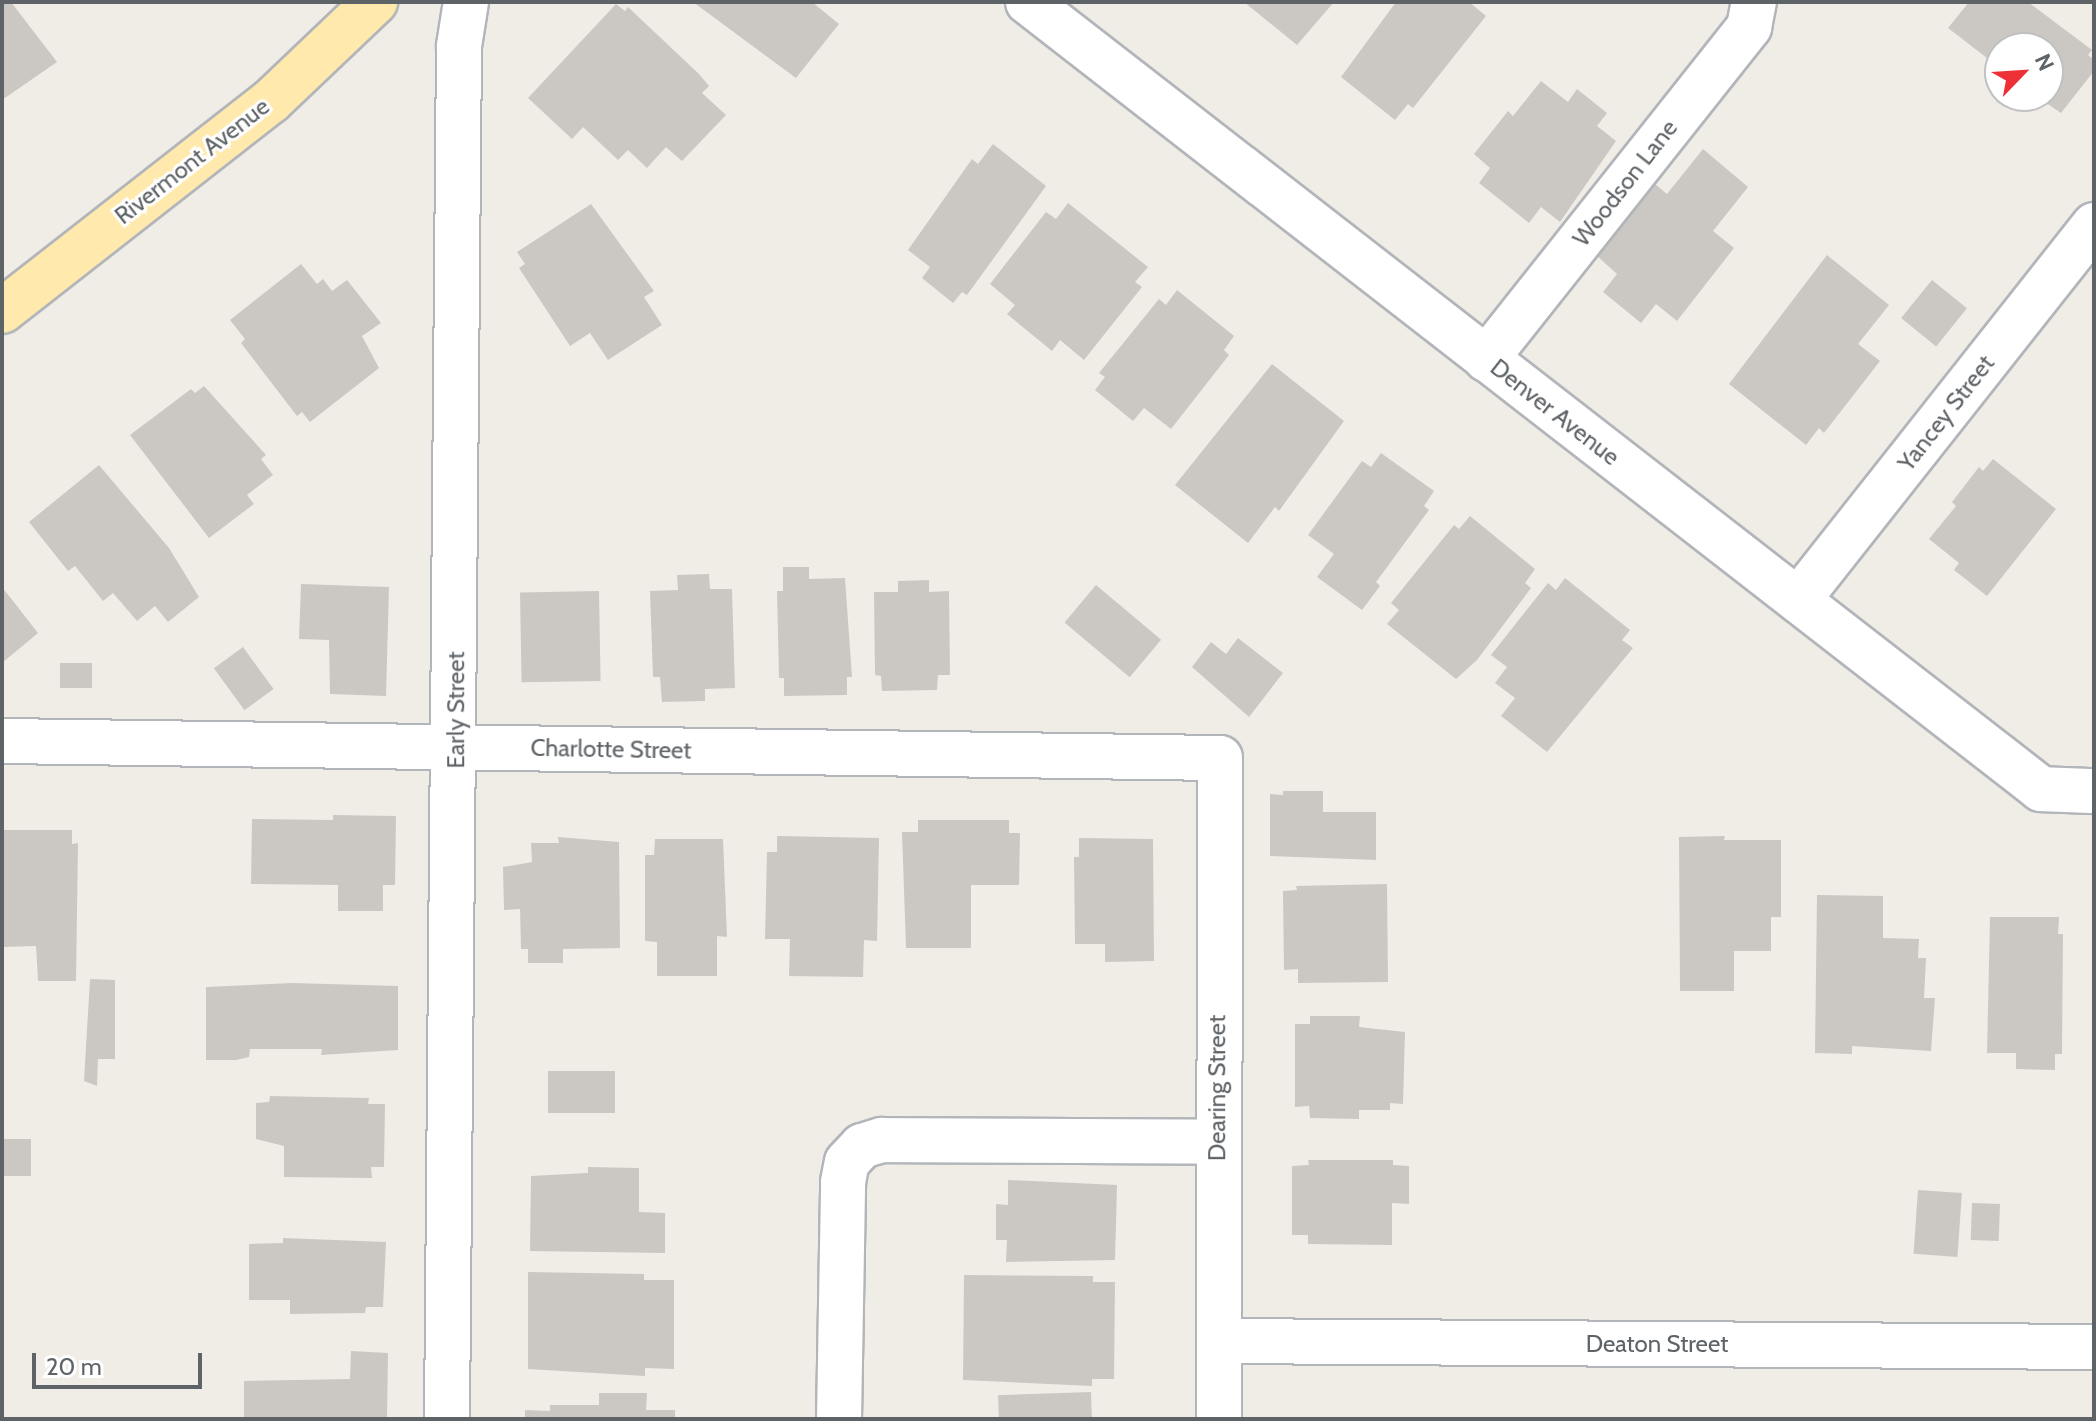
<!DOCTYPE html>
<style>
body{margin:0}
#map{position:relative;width:2096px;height:1421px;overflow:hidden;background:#f0ede7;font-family:Cabin,sans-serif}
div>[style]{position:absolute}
.building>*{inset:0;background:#cbc8c3;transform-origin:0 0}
.roads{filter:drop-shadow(2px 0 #b2b5b9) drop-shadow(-2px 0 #b2b5b9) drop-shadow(0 2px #b2b5b9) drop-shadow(0 -2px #b2b5b9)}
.minor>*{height:44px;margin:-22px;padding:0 22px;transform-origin:22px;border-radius:22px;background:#fff}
.major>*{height:44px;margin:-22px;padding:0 22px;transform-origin:22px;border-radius:22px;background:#ffe9ad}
span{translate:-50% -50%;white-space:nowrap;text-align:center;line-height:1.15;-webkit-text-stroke:6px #fff;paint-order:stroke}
.street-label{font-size:24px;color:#5e6367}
.frame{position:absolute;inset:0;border:4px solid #5e6367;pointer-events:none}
.north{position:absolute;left:1984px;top:32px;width:80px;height:80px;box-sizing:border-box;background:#fff;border:2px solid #bfc1c2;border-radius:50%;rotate:65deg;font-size:22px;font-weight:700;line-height:32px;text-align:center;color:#5e6367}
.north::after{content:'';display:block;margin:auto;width:28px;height:36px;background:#ed3036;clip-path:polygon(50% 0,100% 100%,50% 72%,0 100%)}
.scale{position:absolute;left:32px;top:1353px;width:170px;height:36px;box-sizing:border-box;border:4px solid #5e6367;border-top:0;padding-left:10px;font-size:24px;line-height:28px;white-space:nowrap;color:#5e6367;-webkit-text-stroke:6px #fff;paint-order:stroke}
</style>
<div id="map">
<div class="building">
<i style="clip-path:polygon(2px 2px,11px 2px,57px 62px,2px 100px)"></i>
<i style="clip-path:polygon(693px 2px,812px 2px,839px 24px,796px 78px)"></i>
<i style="clip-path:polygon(1244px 2px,1334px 2px,1297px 45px)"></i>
<i style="clip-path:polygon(1396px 2px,1469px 2px,1486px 16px,1413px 108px,1408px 104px,1395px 120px,1341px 77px)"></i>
<i style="clip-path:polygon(1969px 2px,2028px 2px,2092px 50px,2088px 55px,2094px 60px,2094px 71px,2061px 113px,2036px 96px,2048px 96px,2048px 48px,2000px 48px,2000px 68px,1948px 28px)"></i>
<i style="clip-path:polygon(616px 4px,625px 11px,628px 7px,699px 74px,709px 86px,702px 93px,726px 115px,682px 161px,666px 147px,647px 168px,628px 150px,618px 160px,583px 127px,572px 139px,528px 98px)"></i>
<i style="clip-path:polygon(1541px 81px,1568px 102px,1577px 89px,1607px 113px,1597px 126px,1616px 141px,1560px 222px,1541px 207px,1529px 223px,1479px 183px,1490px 168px,1474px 154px,1508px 111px,1513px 116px)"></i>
<i style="clip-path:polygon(993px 144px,1046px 186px,967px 295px,962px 292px,953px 303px,922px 278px,930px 267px,908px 250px,972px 159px,978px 164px)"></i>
<i style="clip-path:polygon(1703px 149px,1748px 187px,1713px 231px,1734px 248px,1677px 321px,1656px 304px,1641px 323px,1603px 292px,1617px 274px,1597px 256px,1655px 184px,1667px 194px)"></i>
<i style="clip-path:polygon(1068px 203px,1148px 267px,1135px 282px,1142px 287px,1084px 360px,1060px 340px,1052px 351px,1007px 314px,1015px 305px,990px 284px,1046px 212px,1056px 219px)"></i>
<i style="clip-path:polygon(591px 204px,654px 291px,644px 297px,662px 325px,608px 360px,590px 333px,570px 346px,519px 268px,525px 264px,517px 252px)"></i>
<i style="clip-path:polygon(1827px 255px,1889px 305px,1858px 344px,1880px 361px,1824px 433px,1819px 428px,1806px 445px,1729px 384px)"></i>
<i style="clip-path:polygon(301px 264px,317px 284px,323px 279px,332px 291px,347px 280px,381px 323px,362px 336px,379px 368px,310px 422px,302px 412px,297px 416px,241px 343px,245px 339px,230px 320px)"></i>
<i style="left:1932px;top:280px;width:45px;height:49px;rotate:39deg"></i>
<i style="clip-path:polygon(1177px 290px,1234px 336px,1224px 350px,1229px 355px,1171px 429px,1144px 408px,1133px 421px,1095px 390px,1105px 377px,1099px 373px,1159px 299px,1166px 305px)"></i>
<i style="clip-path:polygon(1272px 364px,1344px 421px,1279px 511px,1275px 507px,1248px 543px,1175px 485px)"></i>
<i style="clip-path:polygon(204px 386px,266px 455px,261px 459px,273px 475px,247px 495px,254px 504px,209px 538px,130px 435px,191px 389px,195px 393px)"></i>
<i style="clip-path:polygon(1381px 453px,1434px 491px,1424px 506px,1429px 510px,1376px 582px,1380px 586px,1362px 610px,1317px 577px,1334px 554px,1308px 535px,1362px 461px,1371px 467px)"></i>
<i style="clip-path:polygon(1993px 459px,2056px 509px,1987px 596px,1954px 570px,1959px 563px,1929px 539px,1956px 506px,1952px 502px,1979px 467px,1983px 471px)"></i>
<i style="clip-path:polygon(99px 465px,169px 548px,199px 597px,168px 622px,155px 606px,137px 621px,113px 593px,103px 601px,75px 566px,68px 571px,29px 522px)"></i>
<i style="clip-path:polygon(1470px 516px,1535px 569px,1525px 583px,1531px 588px,1477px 660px,1456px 679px,1387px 624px,1399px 610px,1391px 603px,1454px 525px,1459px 529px)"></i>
<i style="clip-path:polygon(783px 567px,809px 567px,809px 579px,845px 578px,852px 677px,847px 677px,847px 695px,784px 696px,784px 678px,779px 678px,777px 591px,783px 591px)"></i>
<i style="clip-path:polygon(709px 574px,710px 589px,732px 589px,735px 688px,705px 689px,705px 701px,662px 702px,660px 677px,653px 677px,650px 591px,678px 590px,677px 575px)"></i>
<i style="clip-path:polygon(1565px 578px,1630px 630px,1622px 640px,1633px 648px,1547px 752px,1501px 716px,1515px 698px,1495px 683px,1507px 667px,1491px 655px,1548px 583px,1556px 590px)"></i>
<i style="clip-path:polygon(929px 580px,929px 592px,949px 591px,950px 675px,938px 675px,937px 690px,882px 691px,881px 676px,875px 675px,874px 592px,898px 592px,898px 581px)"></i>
<i style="clip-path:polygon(301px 584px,389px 587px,386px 696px,330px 694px,329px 640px,299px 639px)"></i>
<i style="left:1096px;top:585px;width:85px;height:49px;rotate:40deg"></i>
<i style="clip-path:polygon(2px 587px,38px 633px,2px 663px)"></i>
<i style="left:599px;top:591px;width:90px;height:79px;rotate:89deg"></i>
<i style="clip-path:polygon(1238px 638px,1283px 673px,1249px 717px,1192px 667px,1211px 642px,1226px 654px)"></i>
<i style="left:243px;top:647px;width:52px;height:36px;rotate:54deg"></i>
<i style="left:92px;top:663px;width:25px;height:32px;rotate:90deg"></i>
<i style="clip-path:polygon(1283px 791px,1323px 791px,1323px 812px,1376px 812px,1376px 860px,1270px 856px,1270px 794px,1283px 795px)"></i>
<i style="clip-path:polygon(333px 815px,396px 816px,395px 885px,383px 885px,383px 911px,338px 911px,338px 885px,251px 884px,252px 819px,333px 820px)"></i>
<i style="clip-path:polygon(918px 820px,1009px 820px,1009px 833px,1020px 833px,1019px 885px,971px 885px,971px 948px,906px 948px,902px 832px,918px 832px)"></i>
<i style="clip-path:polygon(2px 830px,72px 830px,72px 844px,78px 843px,76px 981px,38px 981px,36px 946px,2px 947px)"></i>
<i style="clip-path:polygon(777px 836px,879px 838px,877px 941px,864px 940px,863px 977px,789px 976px,790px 939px,765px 939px,767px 852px,777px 852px)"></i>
<i style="clip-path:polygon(1725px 836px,1724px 840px,1781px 840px,1781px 917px,1771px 917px,1771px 951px,1734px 951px,1734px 991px,1680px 991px,1679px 837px)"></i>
<i style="clip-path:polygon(558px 837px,619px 842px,620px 948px,563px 949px,563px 963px,528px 963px,528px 949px,521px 949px,520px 909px,504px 910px,503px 867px,532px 862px,531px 843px,559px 843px)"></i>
<i style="clip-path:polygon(1079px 838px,1153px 839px,1154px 961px,1105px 962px,1105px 944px,1075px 944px,1074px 857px,1079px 857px)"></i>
<i style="clip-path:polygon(655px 839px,723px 839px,727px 937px,717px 936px,717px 976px,657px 976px,657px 942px,645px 941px,645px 855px,654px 855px)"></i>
<i style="clip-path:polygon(1387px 884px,1388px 982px,1298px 983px,1298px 969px,1284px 970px,1283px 891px,1297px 890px,1296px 886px)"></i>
<i style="clip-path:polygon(1817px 895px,1883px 896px,1883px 938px,1919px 939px,1918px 958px,1926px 958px,1924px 998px,1935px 998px,1931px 1051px,1852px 1046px,1852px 1054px,1815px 1053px)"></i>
<i style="clip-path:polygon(1990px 917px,2059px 917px,2058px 934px,2063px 934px,2062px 1054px,2055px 1054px,2055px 1070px,2016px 1069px,2016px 1053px,1987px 1053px)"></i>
<i style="clip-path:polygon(90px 979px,115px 980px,115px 1059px,98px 1059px,97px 1086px,84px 1081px)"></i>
<i style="clip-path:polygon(292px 983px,398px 986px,398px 1050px,321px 1055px,322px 1049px,250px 1049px,249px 1057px,236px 1060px,206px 1060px,206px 987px)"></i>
<i style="clip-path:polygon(1310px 1016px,1360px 1016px,1359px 1027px,1405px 1032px,1403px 1104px,1390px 1103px,1390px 1110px,1359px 1110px,1359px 1119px,1310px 1118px,1309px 1106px,1295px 1107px,1295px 1024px,1310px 1024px)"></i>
<i style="left:615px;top:1071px;width:42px;height:67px;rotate:90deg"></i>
<i style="clip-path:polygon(270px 1096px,369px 1098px,368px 1104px,385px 1104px,384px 1167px,371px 1167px,372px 1178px,284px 1177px,284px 1146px,256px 1139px,256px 1103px,269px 1102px)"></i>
<i style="left:2px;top:1139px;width:29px;height:37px"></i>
<i style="clip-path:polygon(1308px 1160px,1393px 1160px,1393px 1165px,1409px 1166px,1409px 1204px,1392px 1203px,1392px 1245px,1308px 1244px,1308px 1235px,1292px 1235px,1292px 1166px,1309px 1165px)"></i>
<i style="clip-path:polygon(588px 1167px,639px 1168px,639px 1212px,665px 1213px,665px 1253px,530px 1251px,531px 1176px,588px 1173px)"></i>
<i style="clip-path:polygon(1008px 1180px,1117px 1185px,1115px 1260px,1006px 1262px,1007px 1240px,996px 1240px,996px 1204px,1008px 1205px)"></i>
<i style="left:1918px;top:1190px;width:44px;height:64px;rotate:4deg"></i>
<i style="left:1972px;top:1203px;width:28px;height:37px;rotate:2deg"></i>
<i style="clip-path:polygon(283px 1238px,386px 1242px,383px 1307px,366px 1307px,365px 1313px,290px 1314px,290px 1300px,249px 1300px,249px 1244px,283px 1243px)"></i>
<i style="clip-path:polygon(528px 1272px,644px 1274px,644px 1280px,674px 1280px,674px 1369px,645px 1368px,645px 1376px,528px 1369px)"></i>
<i style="clip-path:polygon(964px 1275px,1093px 1276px,1093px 1282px,1115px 1282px,1114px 1379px,1092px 1379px,1092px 1386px,963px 1380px)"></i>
<i style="clip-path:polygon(351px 1351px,388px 1353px,387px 1419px,244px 1419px,244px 1381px,350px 1379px)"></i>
<i style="left:1091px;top:1392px;width:27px;height:93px;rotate:88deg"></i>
<i style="clip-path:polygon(599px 1393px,647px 1393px,646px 1410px,675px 1410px,675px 1419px,525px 1419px,525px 1410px,550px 1411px,550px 1405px,599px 1405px)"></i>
</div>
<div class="roads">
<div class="minor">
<i style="left:1028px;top:2px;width:1283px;rotate:37.84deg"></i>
<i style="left:2041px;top:789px;width:53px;rotate:2.2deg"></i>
<i style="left:1486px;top:359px;width:424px;rotate:-51.6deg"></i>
<i style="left:1749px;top:27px;width:25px;rotate:-79deg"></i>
<i style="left:1798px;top:600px;width:478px;rotate:-51.7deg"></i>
<i style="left:2px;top:741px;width:1218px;rotate:0.8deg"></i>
<i style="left:1220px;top:758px;width:661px;rotate:90.09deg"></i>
<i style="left:1219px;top:1341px;width:875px;rotate:0.39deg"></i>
<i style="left:447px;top:1419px;width:1373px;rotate:-89.5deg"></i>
<i style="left:459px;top:46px;width:45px;rotate:-81deg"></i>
<i style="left:839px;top:1419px;width:237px;rotate:-89deg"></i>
<i style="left:843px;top:1182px;width:20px;rotate:-79deg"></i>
<i style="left:847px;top:1162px;width:22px;rotate:-47deg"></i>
<i style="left:862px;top:1146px;width:21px;rotate:-17deg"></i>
<i style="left:882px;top:1140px;width:334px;rotate:0.3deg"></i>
</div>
<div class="major">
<i style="left:2px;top:311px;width:341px;rotate:-38deg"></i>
<i style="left:271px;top:101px;width:144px;rotate:-43.6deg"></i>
</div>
</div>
<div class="street-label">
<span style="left:192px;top:161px;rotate:-38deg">Rivermont Avenue</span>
<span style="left:1625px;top:183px;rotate:-52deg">Woodson Lane</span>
<span style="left:1555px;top:412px;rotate:38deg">Denver Avenue</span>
<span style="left:1946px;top:413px;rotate:-52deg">Yancey Street</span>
<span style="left:456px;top:710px;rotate:-90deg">Early Street</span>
<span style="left:611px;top:749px;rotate:1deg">Charlotte Street</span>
<span style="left:1217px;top:1088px;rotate:-90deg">Dearing Street</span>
<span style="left:1657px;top:1344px">Deaton Street</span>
</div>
<div class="frame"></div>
<div class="north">N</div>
<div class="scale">20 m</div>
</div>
